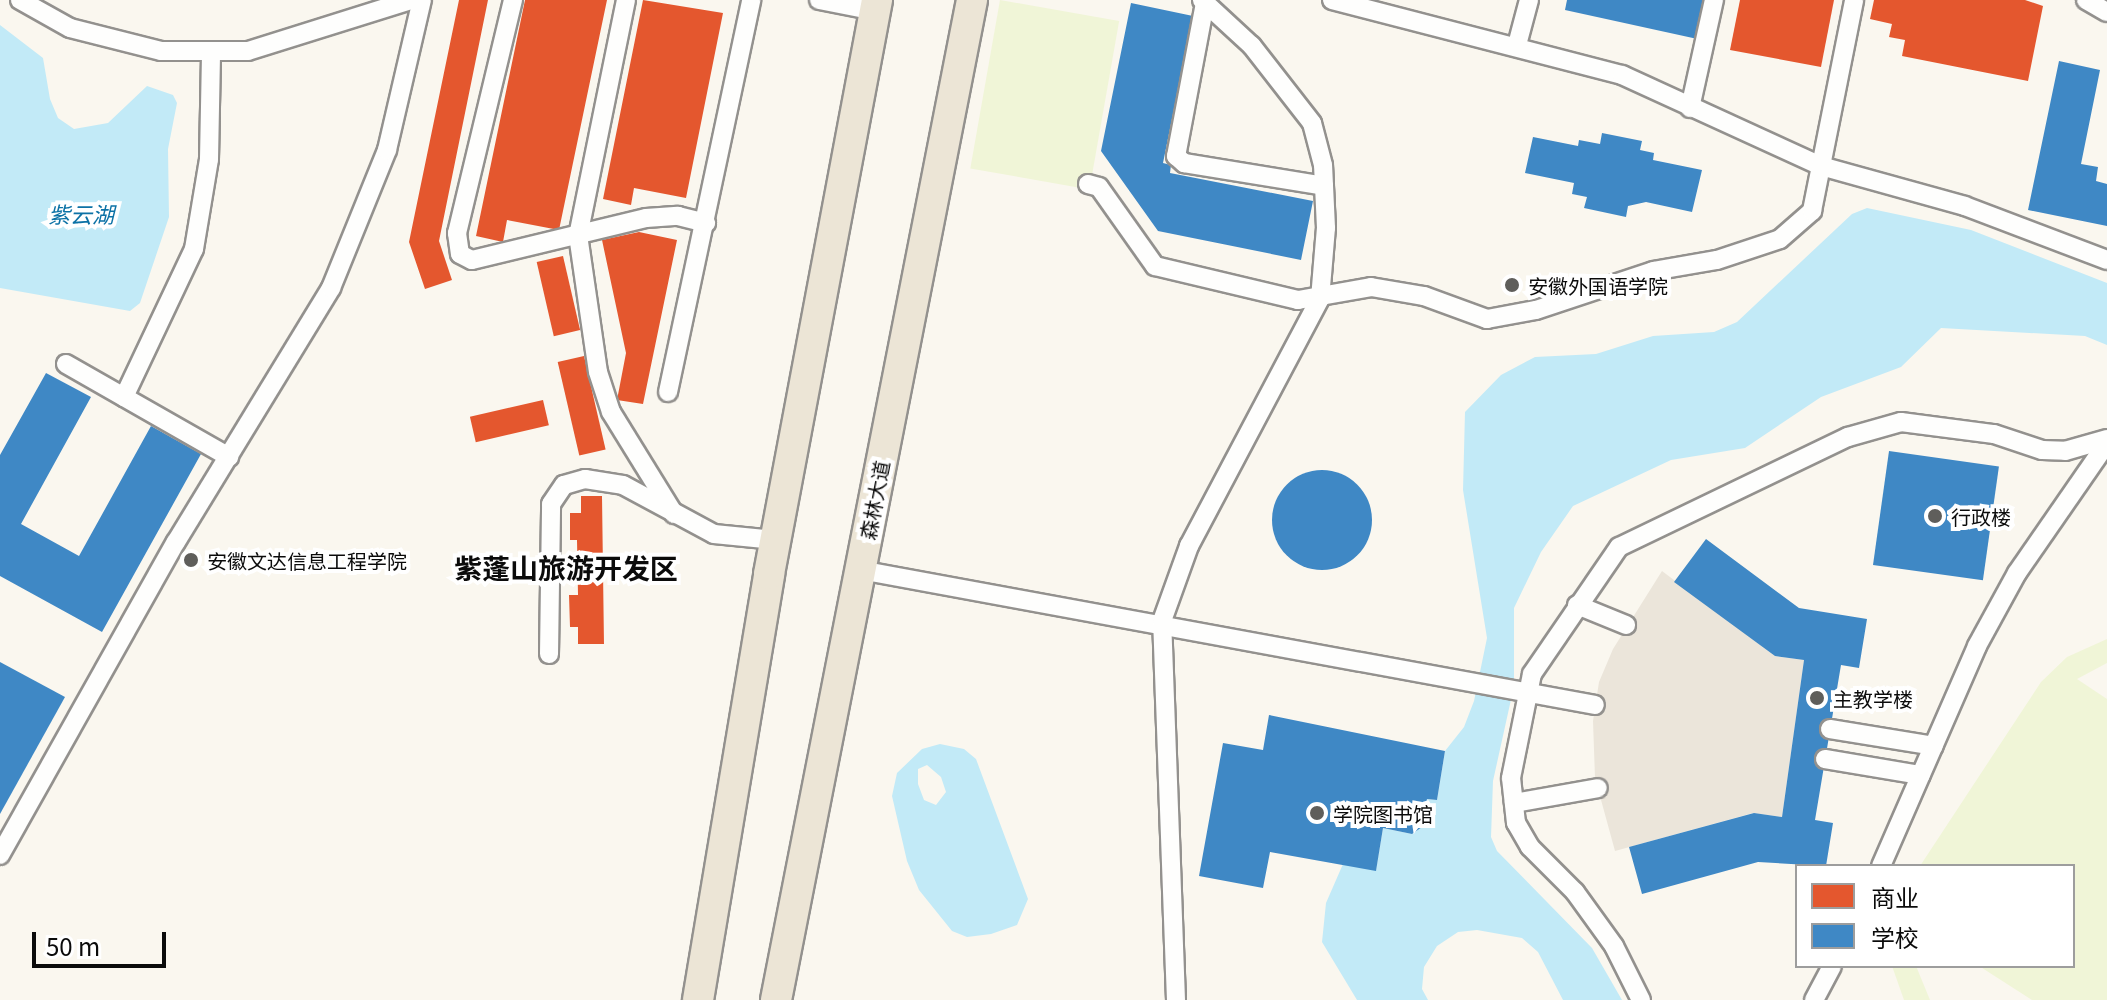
<!DOCTYPE html>
<meta charset="utf-8">
<style>
body{margin:0}
#map{position:relative;width:2107px;height:1000px;overflow:hidden;background:#faf7ef;font-family:Georgia,"Noto Sans SC",serif}
div>[style]{position:absolute}
.pitch>*{inset:0;background:#f0f5d7;transform-origin:0 0}
.plaza>*{inset:0;background:#ebe5da}
.water>*{inset:0;background:#c2eaf7}
.shops>*{inset:0;background:#e4572e;transform-origin:0 0}
.schools>*{inset:0;background:#3f88c5;transform-origin:0 0}
.round{border-radius:50%}
.roads{filter:drop-shadow(2px 0 #93918e) drop-shadow(-2px 0 #93918e) drop-shadow(0 2px #93918e) drop-shadow(0 -2px #93918e)}
.street>*{height:18px;margin:-9px;padding:0 9px;transform-origin:9px;border-radius:9px;background:#fefefd}
.primary>*{height:30px;margin:-15px;padding:0 15px;transform-origin:15px;border-radius:15px;background:#ece5d6}
.dots>*{width:22px;height:22px;translate:-50% -50%;box-sizing:border-box;border:4px solid #fff;border-radius:50%}
span{translate:-50% -50%;white-space:nowrap;text-align:center;line-height:1.15;-webkit-text-stroke:8px #fff;paint-order:stroke}
.poi-label{font-size:20px;color:#0b0b0b}
.left{translate:0 -50%;text-align:left}
.street-label{font-size:20px;color:#0b0b0b}
.water-label{font-size:22px;color:#0c72a6;font-style:italic}
.district-label{font-size:28px;color:#0b0b0b;font-weight:700}
.legend{position:absolute;left:1795px;top:864px;width:280px;height:104px;box-sizing:border-box;background:#fff;border:2px solid #9d9d9d;margin:0;padding:10px 14px;list-style:none;font-size:24px;color:#0b0b0b}
.legend li{display:flex;align-items:center;gap:16px;height:40px}
.legend b{width:40px;border:2px solid #9d9d9d}
.scale{position:absolute;left:32px;top:932px;width:134px;height:36px;box-sizing:border-box;border:4px solid #0b0b0b;border-top:0;padding-left:10px;font-size:24px;line-height:28px;white-space:nowrap;color:#0b0b0b;-webkit-text-stroke:6px #fff;paint-order:stroke}
</style>
<div id="map">
<div class="pitch">
<i style="left:1000px;top:0;width:121px;height:171px;rotate:10deg"></i>
<i style="clip-path:polygon(2107px 639px,2107px 663px,2077px 679px,2107px 699px,2107px 1000px,2032px 1000px,1979px 966px,2073px 966px,2073px 866px,1920px 866px,2041px 682px,2067px 657px)"></i>
<i style="clip-path:polygon(1892px 966px,1916px 966px,1930px 1000px,1904px 1000px)"></i>
</div>
<div class="plaza">
<i style="clip-path:polygon(1662px 571px,1775px 656px,1804px 660px,1782px 817px,1753px 813px,1615px 851px,1595px 778px,1593px 721px,1599px 682px,1613px 649px)"></i>
</div>
<div class="water">
<i style="clip-path:polygon(0 25px,43px 58px,50px 99px,58px 118px,74px 129px,108px 123px,147px 86px,173px 95px,177px 103px,168px 149px,169px 217px,140px 303px,130px 311px,0 288px)"></i>
<i style="clip-path:polygon(1867px 208px,1971px 230px,2107px 283px,2107px 345px,2085px 336px,1941px 328px,1901px 367px,1821px 397px,1745px 448px,1671px 460px,1573px 506px,1541px 552px,1514px 608px,1514px 686px,1493px 781px,1491px 837px,1497px 851px,1592px 948px,1622px 1000px,1563px 1000px,1538px 952px,1522px 938px,1477px 930px,1458px 932px,1437px 946px,1424px 967px,1422px 989px,1428px 1000px,1357px 1000px,1322px 942px,1326px 903px,1343px 864px,1376px 870px,1383px 828px,1412px 834px,1422px 826px,1427px 799px,1437px 800px,1445px 751px,1464px 727px,1474px 701px,1487px 638px,1463px 490px,1465px 412px,1501px 375px,1535px 357px,1596px 354px,1653px 336px,1714px 332px,1737px 322px,1852px 214px)"></i>
<i style="clip-path:polygon(evenodd,940px 744px,964px 749px,976px 759px,1028px 899px,1017px 925px,991px 934px,967px 937px,952px 931px,919px 890px,907px 861px,892px 796px,897px 773px,922px 749px,940px 744px,927px 765px,941px 777px,946px 792px,936px 805px,924px 800px,918px 784px,918px 769px,927px 765px)"></i>
</div>
<div class="shops">
<i style="clip-path:polygon(459px 0,488px 0,439px 241px,452px 280px,425px 289px,409px 242px)"></i>
<i style="clip-path:polygon(525px 0,607px 0,559px 230px,507px 220px,503px 242px,476px 236px)"></i>
<i style="clip-path:polygon(643px 0,723px 13px,686px 198px,634px 188px,631px 205px,603px 199px)"></i>
<i style="clip-path:polygon(1740px 0,1834px 0,1821px 67px,1730px 50px)"></i>
<i style="clip-path:polygon(1874px 0,2025px 0,2043px 6px,2028px 81px,1902px 56px,1905px 40px,1889px 37px,1892px 24px,1870px 19px)"></i>
<i style="clip-path:polygon(639px 232px,677px 240px,643px 404px,617px 400px,626px 353px,602px 240px)"></i>
<i style="left:563px;top:256px;width:76px;height:27px;rotate:77deg"></i>
<i style="left:584px;top:356px;width:96px;height:27px;rotate:77deg"></i>
<i style="left:543px;top:400px;width:26px;height:75px;rotate:77deg"></i>
<i style="clip-path:polygon(581px 496px,602px 496px,604px 644px,578px 644px,578px 627px,570px 627px,569px 595px,578px 595px,577px 540px,570px 540px,570px 513px,581px 513px)"></i>
</div>
<div class="schools">
<i style="clip-path:polygon(1567px 0,1711px 0,1702px 40px,1565px 10px)"></i>
<i style="clip-path:polygon(1131px 3px,1193px 16px,1163px 163px,1171px 165px,1170px 173px,1313px 201px,1301px 260px,1158px 231px,1101px 151px)"></i>
<i style="clip-path:polygon(2059px 61px,2100px 70px,2081px 164px,2098px 167px,2096px 181px,2107px 184px,2107px 226px,2028px 210px)"></i>
<i style="clip-path:polygon(1602px 133px,1642px 141px,1640px 150px,1654px 153px,1653px 160px,1702px 170px,1692px 212px,1646px 202px,1628px 206px,1626px 217px,1584px 208px,1587px 197px,1572px 194px,1574px 183px,1525px 173px,1533px 137px,1578px 146px,1579px 140px,1600px 144px)"></i>
<i style="clip-path:polygon(46px 373px,91px 397px,21px 524px,79px 556px,151px 426px,201px 454px,102px 632px,0 576px,0 455px)"></i>
<i style="left:1889px;top:451px;width:111px;height:115px;rotate:8deg"></i>
<i class="round" style="left:1272px;top:470px;width:100px;height:100px"></i>
<i style="clip-path:polygon(1706px 539px,1799px 608px,1867px 619px,1859px 668px,1841px 665px,1815px 820px,1833px 823px,1826px 866px,1758px 862px,1642px 894px,1629px 847px,1754px 813px,1782px 817px,1804px 660px,1775px 656px,1674px 582px)"></i>
<i style="clip-path:polygon(0 662px,65px 697px,0 814px)"></i>
<i style="clip-path:polygon(1269px 715px,1445px 751px,1437px 800px,1427px 799px,1422px 827px,1412px 834px,1383px 828px,1376px 871px,1270px 852px,1263px 888px,1199px 876px,1223px 743px,1263px 750px)"></i>
</div>
<div class="roads">
<div class="street">
<i style="left:20px;top:0;width:57px;rotate:29.2deg"></i>
<i style="left:70px;top:28px;width:94px;rotate:14.2deg"></i>
<i style="left:161px;top:51px;width:87px"></i>
<i style="left:248px;top:51px;width:171px;rotate:-17.4deg"></i>
<i style="left:513px;top:0;width:240px;rotate:103.5deg"></i>
<i style="left:457px;top:233px;width:21px;rotate:82deg"></i>
<i style="left:460px;top:254px;width:13px;rotate:27deg"></i>
<i style="left:472px;top:260px;width:179px;rotate:-13.6deg"></i>
<i style="left:646px;top:218px;width:32px;rotate:-4deg"></i>
<i style="left:678px;top:216px;width:29px;rotate:14deg"></i>
<i style="left:626px;top:0;width:240px;rotate:101.5deg"></i>
<i style="left:578px;top:235px;width:138px;rotate:81.7deg"></i>
<i style="left:598px;top:372px;width:42px;rotate:72deg"></i>
<i style="left:611px;top:412px;width:120px;rotate:58.3deg"></i>
<i style="left:819px;top:0;width:57px;rotate:11.1deg"></i>
<i style="left:1332px;top:0;width:300px;rotate:14.5deg"></i>
<i style="left:1622px;top:75px;width:219px;rotate:24.6deg"></i>
<i style="left:1821px;top:166px;width:149px;rotate:15.5deg"></i>
<i style="left:1965px;top:206px;width:152px;rotate:20.8deg"></i>
<i style="left:2086px;top:0;width:24px;rotate:30deg"></i>
<i style="left:1205px;top:3px;width:156px;rotate:100.7deg"></i>
<i style="left:1176px;top:156px;width:11px;rotate:41deg"></i>
<i style="left:1184px;top:163px;width:142px;rotate:9.3deg"></i>
<i style="left:1517px;top:45px;width:47px;rotate:-75.1deg"></i>
<i style="left:1690px;top:108px;width:111px;rotate:-77.5deg"></i>
<i style="left:1088px;top:184px;width:11px;rotate:15deg"></i>
<i style="left:1099px;top:187px;width:97px;rotate:54.7deg"></i>
<i style="left:1155px;top:266px;width:147px;rotate:13.4deg"></i>
<i style="left:1298px;top:300px;width:74px;rotate:-10.1deg"></i>
<i style="left:1371px;top:287px;width:54px;rotate:9.6deg"></i>
<i style="left:1424px;top:296px;width:67px;rotate:20.1deg"></i>
<i style="left:1487px;top:319px;width:50px;rotate:-10.4deg"></i>
<i style="left:1536px;top:310px;width:123px;rotate:-18.4deg"></i>
<i style="left:1653px;top:271px;width:65px;rotate:-9.8deg"></i>
<i style="left:1717px;top:260px;width:66px;rotate:-18.4deg"></i>
<i style="left:1780px;top:239px;width:43px;rotate:-41.2deg"></i>
<i style="left:1812px;top:211px;width:215px;rotate:-78.7deg"></i>
<i style="left:66px;top:364px;width:188px;rotate:29.7deg"></i>
<i style="left:668px;top:392px;width:401px;rotate:-78deg"></i>
<i style="left:124px;top:397px;width:164px;rotate:-64.7deg"></i>
<i style="left:194px;top:249px;width:91px;rotate:-80.5deg"></i>
<i style="left:209px;top:159px;width:108px;rotate:-88.9deg"></i>
<i style="left:860px;top:570px;width:747px;rotate:10.41deg"></i>
<i style="left:1577px;top:605px;width:53px;rotate:22.2deg"></i>
<i style="left:549px;top:654px;width:150px;rotate:-89.2deg"></i>
<i style="left:551px;top:504px;width:23px;rotate:-56deg"></i>
<i style="left:564px;top:485px;width:22px;rotate:-16deg"></i>
<i style="left:585px;top:479px;width:38px;rotate:9deg"></i>
<i style="left:623px;top:485px;width:103px;rotate:28.3deg"></i>
<i style="left:714px;top:534px;width:61px;rotate:5.6deg"></i>
<i style="left:1830px;top:729px;width:105px;rotate:9.3deg"></i>
<i style="left:1825px;top:759px;width:97px;rotate:9.5deg"></i>
<i style="left:1514px;top:803px;width:85px;rotate:-10.1deg"></i>
<i style="left:0;top:855px;width:359px;rotate:-60.7deg"></i>
<i style="left:176px;top:542px;width:298px;rotate:-58.6deg"></i>
<i style="left:331px;top:288px;width:149px;rotate:-67.9deg"></i>
<i style="left:387px;top:150px;width:154px;rotate:-76.9deg"></i>
<i style="left:1881px;top:866px;width:240px;rotate:-66.4deg"></i>
<i style="left:1977px;top:646px;width:83px;rotate:-61.3deg"></i>
<i style="left:2017px;top:573px;width:158px;rotate:-55.3deg"></i>
<i style="left:1176px;top:1000px;width:379px;rotate:-92.1deg"></i>
<i style="left:1162px;top:621px;width:80px;rotate:-70.2deg"></i>
<i style="left:1189px;top:546px;width:280px;rotate:-62.1deg"></i>
<i style="left:1320px;top:299px;width:71px;rotate:-85.2deg"></i>
<i style="left:1326px;top:228px;width:63px;rotate:-92.7deg"></i>
<i style="left:1323px;top:165px;width:43px;rotate:-104.7deg"></i>
<i style="left:1312px;top:123px;width:98px;rotate:-127.9deg"></i>
<i style="left:1252px;top:46px;width:68px;rotate:-137.4deg"></i>
<i style="left:1641px;top:1000px;width:60px;rotate:-116.6deg"></i>
<i style="left:1614px;top:946px;width:67px;rotate:-125.8deg"></i>
<i style="left:1575px;top:892px;width:64px;rotate:-135deg"></i>
<i style="left:1530px;top:847px;width:28px;rotate:-120deg"></i>
<i style="left:1516px;top:823px;width:45px;rotate:-96.3deg"></i>
<i style="left:1511px;top:778px;width:106px;rotate:-78.6deg"></i>
<i style="left:1532px;top:674px;width:154px;rotate:-55.6deg"></i>
<i style="left:1619px;top:547px;width:254px;rotate:-25.7deg"></i>
<i style="left:1848px;top:437px;width:55px;rotate:-15.8deg"></i>
<i style="left:1901px;top:422px;width:94px;rotate:7.4deg"></i>
<i style="left:1994px;top:434px;width:51px;rotate:18.4deg"></i>
<i style="left:2042px;top:450px;width:23px;rotate:2deg"></i>
<i style="left:2065px;top:451px;width:44px;rotate:-15.9deg"></i>
<i style="left:1814px;top:1000px;width:38px;rotate:-62deg"></i>
</div>
<div class="primary">
<i style="left:698px;top:1000px;width:432px;rotate:-80.5deg"></i>
<i style="left:769px;top:574px;width:584px;rotate:-79.34deg"></i>
<i style="left:776px;top:1000px;width:1019px;rotate:-78.91deg"></i>
</div>
</div>
<div class="dots">
<i style="left:1512px;top:285px;background:#5f5e5b"></i>
<i style="left:1935px;top:516px;background:#5f5e5b"></i>
<i style="left:191px;top:560px;background:#5f5e5b"></i>
<i style="left:1817px;top:698px;background:#5f5e5b"></i>
<i style="left:1317px;top:813px;background:#5f5e5b"></i>
</div>
<div class="poi-label">
<span class="left" style="left:1528px;top:285px">安徽外国语学院</span>
<span class="left" style="left:1951px;top:516px">行政楼</span>
<span class="left" style="left:207px;top:560px">安徽文达信息工程学院</span>
<span class="left" style="left:1833px;top:698px">主教学楼</span>
<span class="left" style="left:1333px;top:813px">学院图书馆</span>
</div>
<div class="street-label">
<span style="left:874px;top:500px;rotate:-79deg">森林大道</span>
</div>
<div class="water-label">
<span style="left:81px;top:214px">紫云湖</span>
</div>
<div class="district-label">
<span style="left:566px;top:567px">紫蓬山旅游开发区</span>
</div>
<ul class="legend">
<li><b style="height:22px;background:#e4572e"></b>商业</li>
<li><b style="height:22px;background:#3f88c5"></b>学校</li>
</ul>
<div class="scale">50 m</div>
</div>
